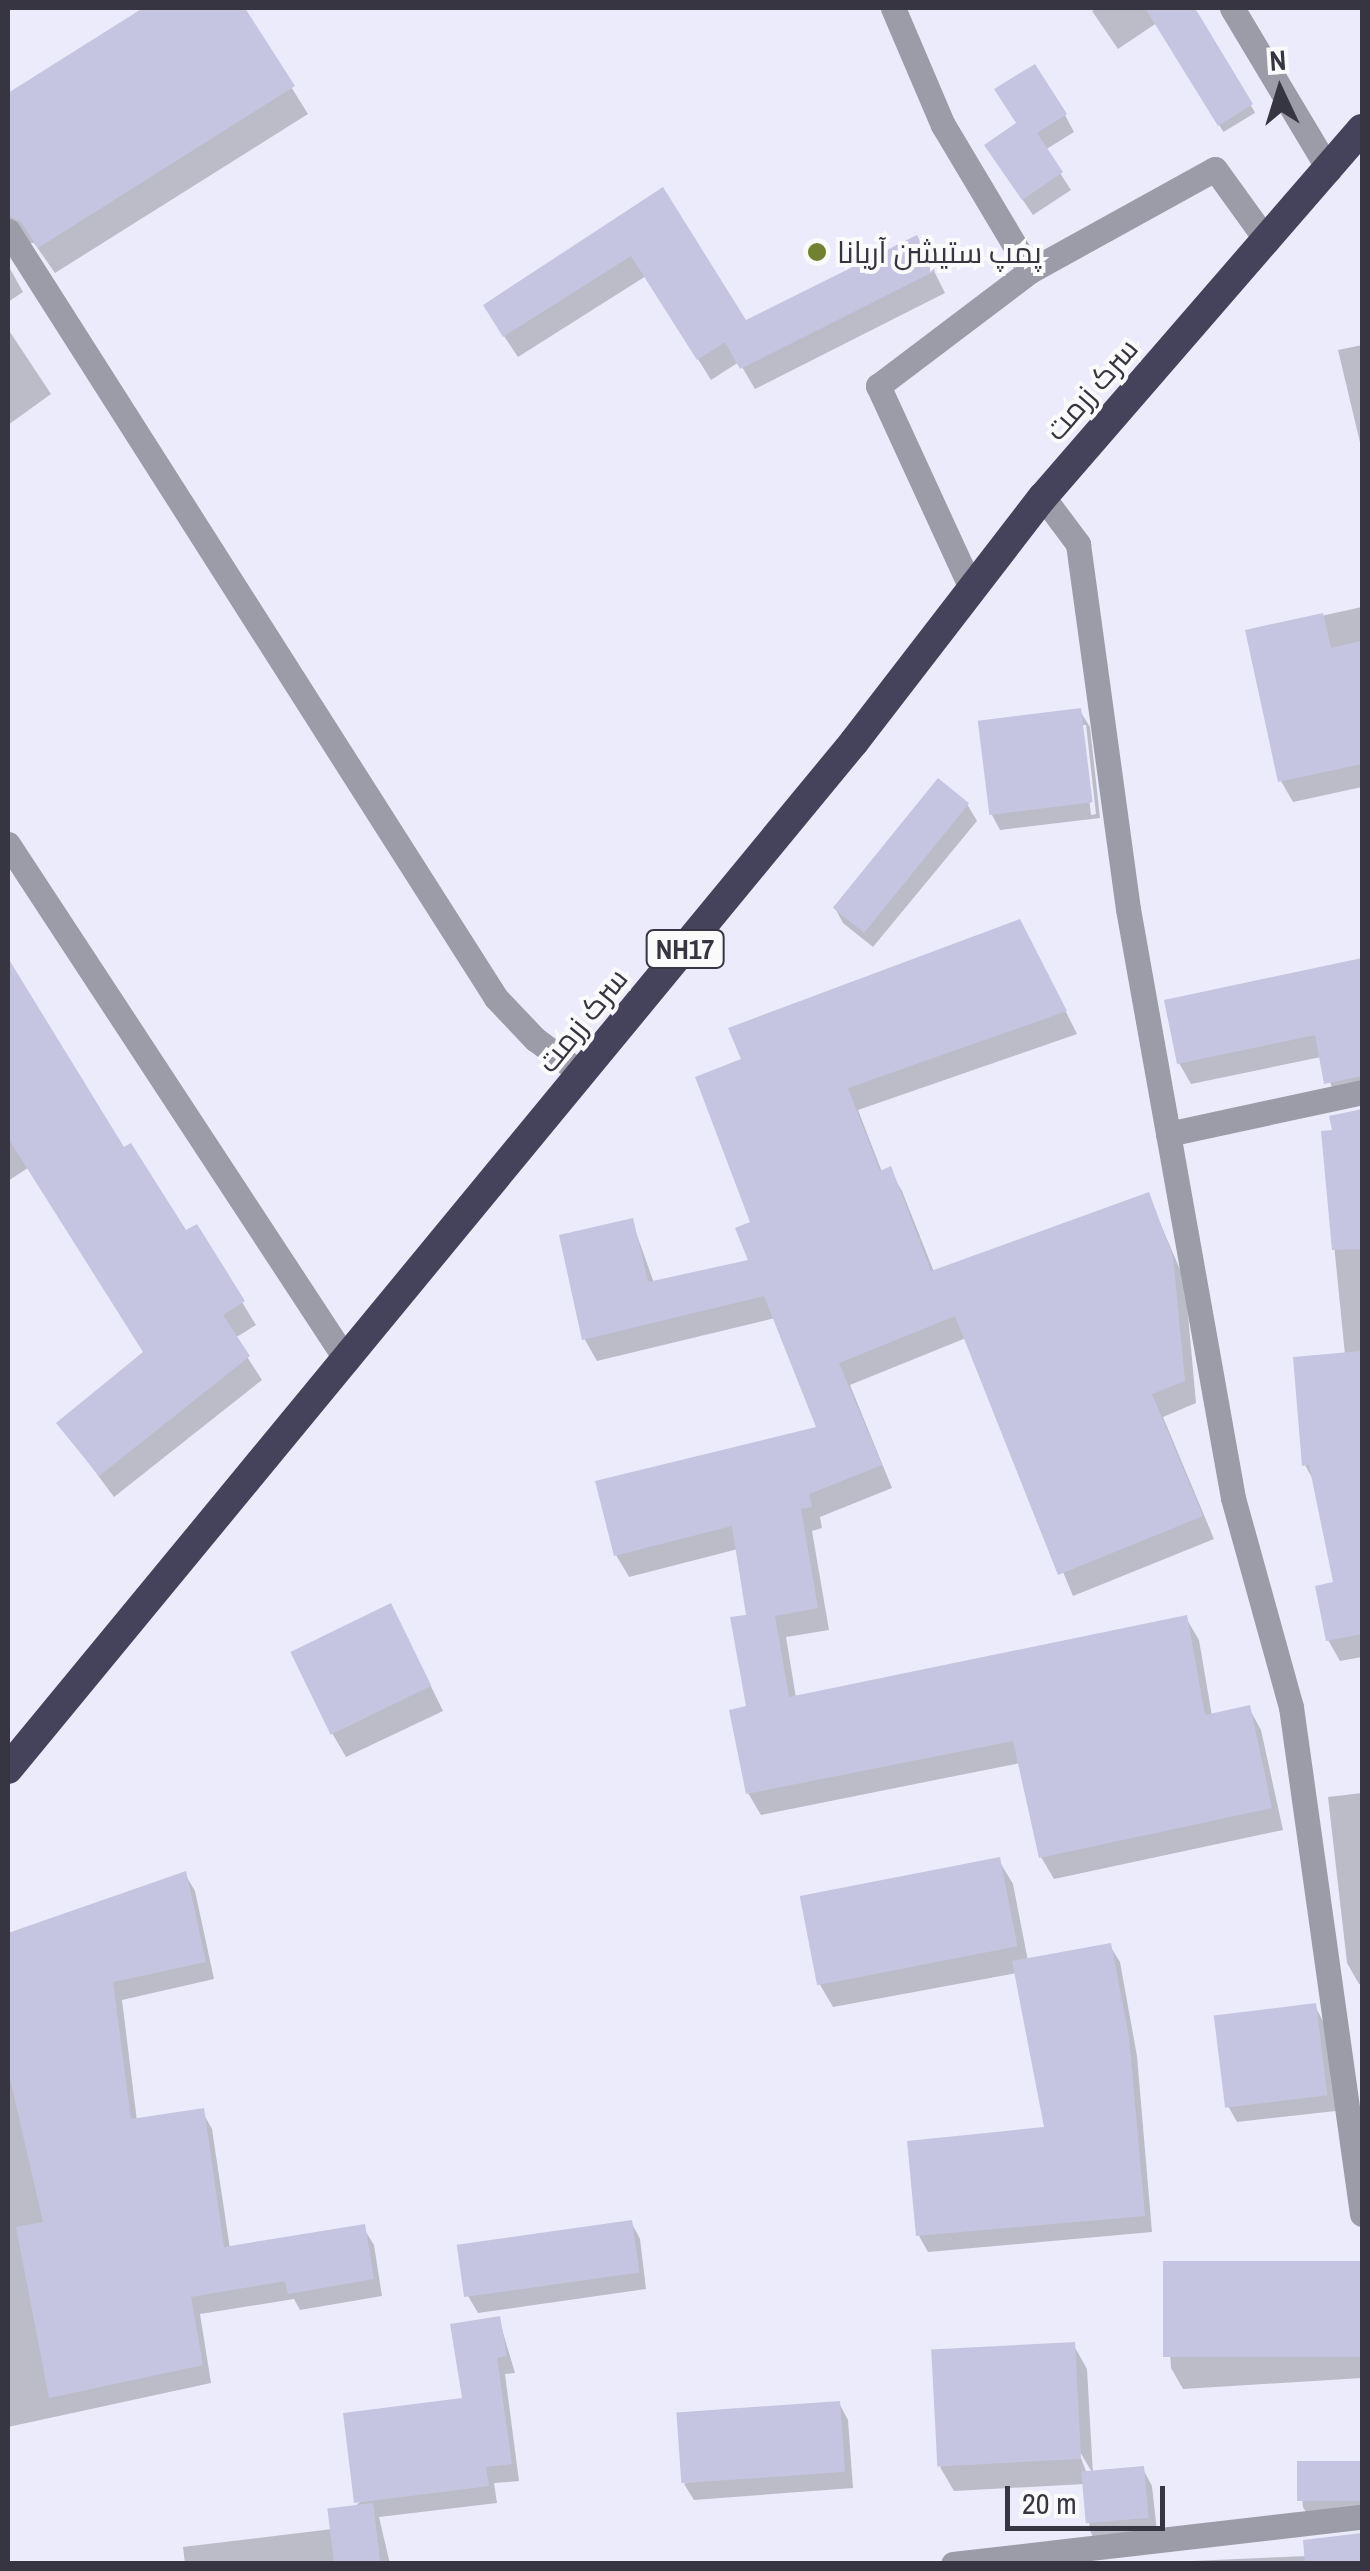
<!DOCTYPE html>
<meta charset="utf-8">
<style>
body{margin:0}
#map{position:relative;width:1370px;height:2571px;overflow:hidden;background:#ebebfc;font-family:"Archivo Narrow",Cairo,sans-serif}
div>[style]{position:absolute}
.shadow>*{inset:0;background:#0003;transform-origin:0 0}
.building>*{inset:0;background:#c6c5e1;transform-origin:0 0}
.minor>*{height:25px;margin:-12.5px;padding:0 12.5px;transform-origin:12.5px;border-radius:12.5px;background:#9c9ca8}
.highway>*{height:30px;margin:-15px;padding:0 15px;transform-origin:15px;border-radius:15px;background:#45435b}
.dots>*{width:28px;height:28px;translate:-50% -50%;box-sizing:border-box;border:5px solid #fafafa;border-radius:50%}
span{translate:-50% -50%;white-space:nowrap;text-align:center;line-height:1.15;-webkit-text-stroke:8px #fafafa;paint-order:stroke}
.shield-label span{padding:2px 8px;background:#fafafa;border:2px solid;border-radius:8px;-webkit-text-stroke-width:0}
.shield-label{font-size:28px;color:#363541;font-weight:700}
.poi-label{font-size:30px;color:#363541}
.left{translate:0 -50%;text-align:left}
.street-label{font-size:30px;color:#363541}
.frame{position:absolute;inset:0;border:10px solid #363541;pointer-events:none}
.north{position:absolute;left:1230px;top:40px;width:100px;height:100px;-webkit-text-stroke:8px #fafafa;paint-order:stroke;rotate:356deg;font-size:28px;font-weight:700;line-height:40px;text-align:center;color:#363541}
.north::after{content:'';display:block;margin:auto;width:35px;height:45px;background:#363541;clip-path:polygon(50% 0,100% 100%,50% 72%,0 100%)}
.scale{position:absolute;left:1005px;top:2486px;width:160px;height:45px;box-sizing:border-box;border:5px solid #363541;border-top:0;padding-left:12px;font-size:30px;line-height:35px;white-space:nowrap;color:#363541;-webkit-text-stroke:8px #fafafa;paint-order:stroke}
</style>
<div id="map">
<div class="shadow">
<i style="clip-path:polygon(147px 8px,242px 8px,308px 114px,55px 273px,34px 243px,15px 243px,8px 257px,8px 96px)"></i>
<i style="clip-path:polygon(1098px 8px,1175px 8px,1176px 10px,1118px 49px,1092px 11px)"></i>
<i style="left:1215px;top:46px;width:78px;height:37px;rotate:59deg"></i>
<i style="clip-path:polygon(1065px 115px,1074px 132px,1045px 150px,1071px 190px,1033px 215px,997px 162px,1019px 124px)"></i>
<i style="clip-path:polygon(662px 190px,746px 324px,928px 259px,945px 293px,755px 389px,739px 362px,711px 380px,646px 276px,518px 357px,498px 327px)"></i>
<i style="clip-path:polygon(8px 265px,23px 292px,8px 302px)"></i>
<i style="clip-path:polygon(8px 329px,51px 394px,8px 425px)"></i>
<i style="clip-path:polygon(1362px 345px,1362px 451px,1338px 350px)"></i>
<i style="clip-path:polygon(1362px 607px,1362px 787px,1293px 802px,1281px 781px,1248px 632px)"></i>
<i style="clip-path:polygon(evenodd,1080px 711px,1090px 727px,1100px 818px,1000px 830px,991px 813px,1080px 711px,1081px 725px,1086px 725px,1096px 814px,1091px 815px,1081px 725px)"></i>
<i style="clip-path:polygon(967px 804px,977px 821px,873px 947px,843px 923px,834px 906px)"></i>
<i style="clip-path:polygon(1032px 944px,1077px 1034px,858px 1110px,882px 1172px,889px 1169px,902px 1191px,934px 1272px,1148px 1195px,1185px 1281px,1196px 1403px,1163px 1417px,1214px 1539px,1073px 1596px,966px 1338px,850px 1385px,892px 1488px,820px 1517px,822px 1528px,812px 1531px,829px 1630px,786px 1637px,796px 1698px,1186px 1618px,1199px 1640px,1212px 1716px,1249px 1708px,1261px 1730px,1283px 1830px,1054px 1879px,1041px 1857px,1020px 1763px,761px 1815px,748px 1793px,749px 1617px,738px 1549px,629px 1577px,616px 1555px,819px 1429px,775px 1318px,597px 1361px,585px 1340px,562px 1237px,632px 1221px,654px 1283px,751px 1261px,754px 1223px,698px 1078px)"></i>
<i style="clip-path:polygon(1362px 963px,1362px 1100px,1338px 1104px,1321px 1057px,1191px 1084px,1179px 1063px,1167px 1002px)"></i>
<i style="clip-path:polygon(27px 995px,123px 1151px,185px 1233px,196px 1227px,256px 1325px,235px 1338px,262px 1380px,114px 1497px,59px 1423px,145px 1354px,28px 1168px,8px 1181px,8px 1007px)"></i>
<i style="clip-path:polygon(1362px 1110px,1362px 1657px,1340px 1661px,1328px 1640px,1336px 1584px,1315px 1483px,1305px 1465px,1345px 1355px,1323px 1133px,1335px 1132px,1332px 1118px)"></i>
<i style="clip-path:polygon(404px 1631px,443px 1711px,346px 1757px,332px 1733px)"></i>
<i style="clip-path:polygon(1362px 1793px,1362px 1984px,1359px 1984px,1347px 1963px,1328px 1797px)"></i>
<i style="clip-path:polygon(998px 1859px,1013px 1884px,1028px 1961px,1110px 1946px,1120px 1962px,1137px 2056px,1152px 2232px,928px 2252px,919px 2236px,1047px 2129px,1017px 1973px,833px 2007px,819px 1983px)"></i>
<i style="clip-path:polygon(185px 1874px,195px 1891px,214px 1979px,122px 2000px,137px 2121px,202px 2111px,212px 2129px,230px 2249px,363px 2227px,374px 2245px,382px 2296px,300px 2310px,294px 2299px,200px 2314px,211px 2383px,8px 2427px,8px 1977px)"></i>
<i style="clip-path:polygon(1315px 2006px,1324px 2023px,1336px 2111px,1237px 2122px,1228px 2106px)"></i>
<i style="clip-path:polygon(631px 2222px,640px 2239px,646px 2289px,478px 2313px,468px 2296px)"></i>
<i style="clip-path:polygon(1362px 2262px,1362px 2378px,1183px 2389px,1171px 2368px,1165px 2276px)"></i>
<i style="clip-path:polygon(499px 2319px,515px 2373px,505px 2374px,519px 2481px,494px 2483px,497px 2503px,379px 2517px,390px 2564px,185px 2564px,183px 2547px,332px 2529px,465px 2400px)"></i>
<i style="clip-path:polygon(evenodd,1073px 2344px,1087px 2369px,1093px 2474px,1143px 2469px,1152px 2486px,1158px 2541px,1099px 2548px,1090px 2531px,1085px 2484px,954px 2491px,940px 2467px,1073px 2344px,1077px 2447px,1093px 2474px,1087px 2474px,1077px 2447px)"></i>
<i style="clip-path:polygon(839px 2403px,848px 2420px,853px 2488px,694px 2500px,684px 2484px)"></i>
<i style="clip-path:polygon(1362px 2464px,1362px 2523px,1315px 2528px,1303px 2507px,1299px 2469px)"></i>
<i style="clip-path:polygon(1362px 2536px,1362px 2564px,1122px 2564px,1307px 2556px,1306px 2542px)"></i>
</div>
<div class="building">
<i style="clip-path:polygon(143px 8px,245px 8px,295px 86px,38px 248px,21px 222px,8px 215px,8px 93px)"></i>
<i style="clip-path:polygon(1145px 8px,1195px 8px,1253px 104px,1218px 126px)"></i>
<i style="clip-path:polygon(1035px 64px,1067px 114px,1037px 133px,1063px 172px,1022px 200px,984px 145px,1016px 123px,994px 89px)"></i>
<i style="clip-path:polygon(663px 187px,746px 320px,917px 235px,935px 271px,740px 369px,725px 342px,697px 360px,631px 256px,503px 337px,483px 305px)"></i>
<i style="clip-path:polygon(1323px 613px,1331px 648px,1362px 641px,1362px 764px,1278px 782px,1245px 630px)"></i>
<i style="left:1081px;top:708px;width:95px;height:104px;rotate:83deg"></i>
<i style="left:938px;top:778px;width:40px;height:167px;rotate:39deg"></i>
<i style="clip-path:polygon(1020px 919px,1067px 1011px,848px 1088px,880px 1171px,891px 1166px,931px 1271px,1149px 1192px,1173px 1257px,1185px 1381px,1152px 1394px,1203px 1516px,1058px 1575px,955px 1316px,839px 1363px,882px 1465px,809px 1494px,812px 1507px,801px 1509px,818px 1608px,775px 1616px,789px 1697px,1187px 1615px,1205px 1715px,1250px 1705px,1272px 1808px,1039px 1858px,1013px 1741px,746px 1794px,729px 1710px,746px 1706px,730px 1617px,746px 1615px,732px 1526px,614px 1556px,595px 1481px,816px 1427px,764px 1296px,582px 1340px,559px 1235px,633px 1218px,648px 1282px,748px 1260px,735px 1228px,750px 1222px,695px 1077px,741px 1059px,728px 1028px)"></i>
<i style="clip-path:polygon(8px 958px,124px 1147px,131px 1143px,186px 1230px,197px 1224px,245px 1301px,223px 1315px,250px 1356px,99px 1476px,56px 1423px,143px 1352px,8px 1138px)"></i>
<i style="clip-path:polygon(1362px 958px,1362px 1076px,1324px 1084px,1315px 1035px,1177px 1064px,1164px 1000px)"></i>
<i style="clip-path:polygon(1362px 1109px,1362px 1249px,1332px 1250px,1321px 1131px,1332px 1130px,1329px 1116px)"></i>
<i style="clip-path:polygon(1362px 1351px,1362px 1634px,1326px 1641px,1315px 1586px,1333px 1582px,1309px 1465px,1302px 1466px,1293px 1357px)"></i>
<i style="left:391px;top:1603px;width:92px;height:112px;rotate:64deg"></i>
<i style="left:1000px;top:1857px;width:91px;height:204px;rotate:79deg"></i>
<i style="clip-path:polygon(186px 1871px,206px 1962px,113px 1982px,131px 2119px,204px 2108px,224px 2247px,365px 2224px,374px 2279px,288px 2294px,285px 2281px,191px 2297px,203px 2365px,49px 2398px,16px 2227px,43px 2222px,8px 2070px,8px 1933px)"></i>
<i style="clip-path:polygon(1111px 1943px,1129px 2037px,1145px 2216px,916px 2236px,907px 2141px,1044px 2127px,1012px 1961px)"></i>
<i style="left:1316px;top:2003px;width:93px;height:103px;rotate:83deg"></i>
<i style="left:632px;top:2220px;width:53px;height:177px;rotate:82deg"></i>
<i style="left:1362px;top:2261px;width:96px;height:199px;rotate:90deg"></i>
<i style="clip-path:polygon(500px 2316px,507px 2356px,497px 2358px,512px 2464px,486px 2467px,489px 2486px,354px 2503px,343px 2413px,462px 2398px,450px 2324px)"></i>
<i style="left:1075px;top:2342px;width:117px;height:144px;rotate:87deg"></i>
<i style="left:840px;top:2401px;width:71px;height:164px;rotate:86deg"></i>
<i style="left:1362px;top:2461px;width:40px;height:65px;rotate:90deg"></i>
<i style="left:1144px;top:2466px;width:52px;height:63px;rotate:85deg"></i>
<i style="left:373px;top:2503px;width:62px;height:46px;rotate:83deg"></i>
<i style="clip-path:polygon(1362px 2533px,1362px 2564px,1305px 2564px,1303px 2540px)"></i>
</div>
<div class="minor">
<i style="left:893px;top:8px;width:127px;rotate:66.9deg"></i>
<i style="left:943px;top:125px;width:170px;rotate:59.2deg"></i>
<i style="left:1232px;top:8px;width:189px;rotate:59.1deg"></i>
<i style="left:8px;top:231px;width:909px;rotate:57.53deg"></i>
<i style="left:496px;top:998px;width:57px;rotate:46.4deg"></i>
<i style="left:535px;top:1039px;width:59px;rotate:36.7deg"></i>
<i style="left:1043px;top:497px;width:59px;rotate:53.3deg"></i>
<i style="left:1078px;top:544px;width:368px;rotate:82.2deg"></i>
<i style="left:1128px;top:909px;width:598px;rotate:79.89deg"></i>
<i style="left:1233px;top:1498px;width:217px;rotate:74.5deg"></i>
<i style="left:1291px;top:1707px;width:512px;rotate:82.03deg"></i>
<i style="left:972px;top:590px;width:225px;rotate:-114.7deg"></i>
<i style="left:878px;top:386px;width:191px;rotate:-37.1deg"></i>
<i style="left:1030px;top:271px;width:211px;rotate:-28.9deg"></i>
<i style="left:1215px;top:169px;width:89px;rotate:54.2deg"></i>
<i style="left:8px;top:844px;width:618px;rotate:56.75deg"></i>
<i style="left:1168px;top:1134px;width:198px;rotate:-12.2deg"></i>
<i style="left:953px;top:2564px;width:412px;rotate:-6.6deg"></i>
</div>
<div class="highway">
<i style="left:8px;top:1769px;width:1331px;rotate:-50.52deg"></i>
<i style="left:854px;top:742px;width:309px;rotate:-52.4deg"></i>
<i style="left:1043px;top:497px;width:487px;rotate:-49.1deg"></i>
</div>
<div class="dots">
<i style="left:817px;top:252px;background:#70812f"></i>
</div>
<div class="shield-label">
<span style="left:685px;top:949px">NH17</span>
</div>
<div class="poi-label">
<span class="left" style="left:837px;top:252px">پمپ ستیشن آریانا</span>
</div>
<div class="street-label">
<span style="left:1091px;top:389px;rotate:-49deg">سرک زرمت</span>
<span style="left:582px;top:1020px;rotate:-51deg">سرک زرمت</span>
</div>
<div class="frame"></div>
<div class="north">N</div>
<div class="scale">20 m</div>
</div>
